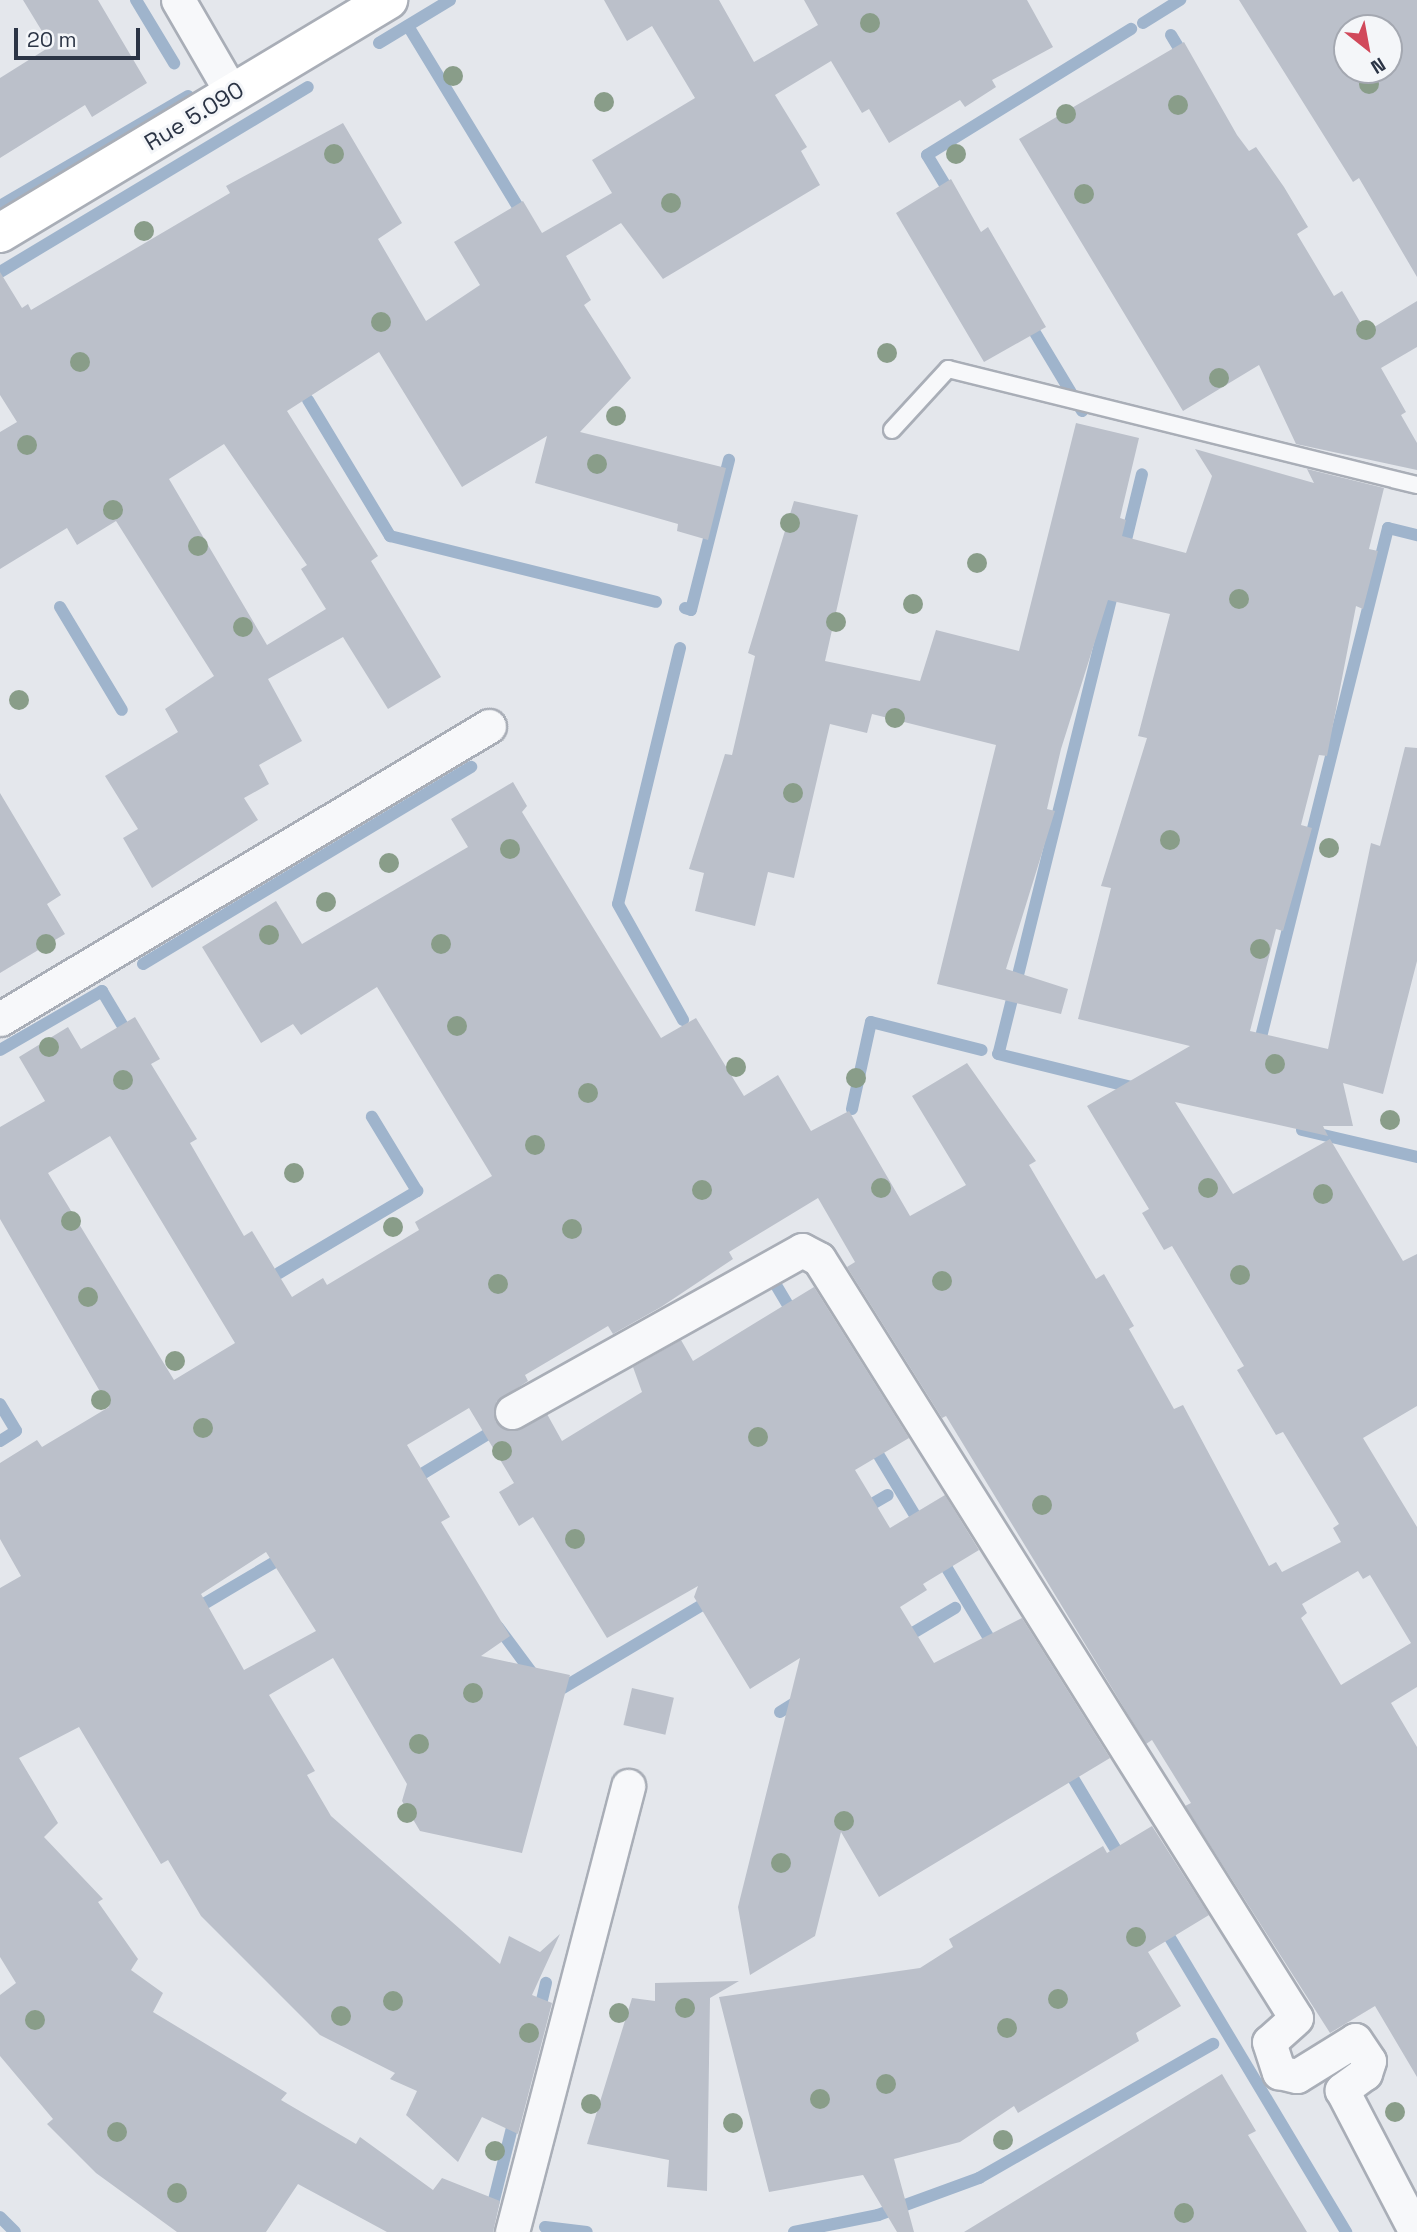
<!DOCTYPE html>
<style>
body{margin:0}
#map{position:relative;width:1417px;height:2232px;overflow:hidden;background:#e4e7ec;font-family:"Space Grotesk",sans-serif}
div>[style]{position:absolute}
.stream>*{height:12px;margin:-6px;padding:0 6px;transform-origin:6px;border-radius:6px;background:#9fb4cc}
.building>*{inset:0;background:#bbc0ca;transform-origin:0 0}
.roads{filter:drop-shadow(2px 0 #a9aeb7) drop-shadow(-2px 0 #a9aeb7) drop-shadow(0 2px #a9aeb7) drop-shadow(0 -2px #a9aeb7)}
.lane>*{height:16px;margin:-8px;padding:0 8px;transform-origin:8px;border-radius:8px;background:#f7f8fa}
.street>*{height:33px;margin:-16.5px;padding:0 16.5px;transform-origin:16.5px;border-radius:16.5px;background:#f7f8fa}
.secondary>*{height:38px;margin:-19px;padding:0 19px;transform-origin:19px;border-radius:19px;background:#fff}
.trees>*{width:20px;height:20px;margin:-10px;border-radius:50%;background:#899d89}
span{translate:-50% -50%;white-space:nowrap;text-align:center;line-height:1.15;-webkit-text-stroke:6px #f4f6f9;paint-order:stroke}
.street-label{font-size:23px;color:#2b3445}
.north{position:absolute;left:1333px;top:14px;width:70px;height:70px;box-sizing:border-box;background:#f4f6f9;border:2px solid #a4a8b1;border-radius:50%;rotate:149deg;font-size:19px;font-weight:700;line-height:28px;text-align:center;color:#2b3445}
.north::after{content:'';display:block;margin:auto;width:24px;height:32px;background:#d1495b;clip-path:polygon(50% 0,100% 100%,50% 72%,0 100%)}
.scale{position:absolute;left:14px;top:28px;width:126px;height:32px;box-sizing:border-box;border:4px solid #2b3445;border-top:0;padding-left:9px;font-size:21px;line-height:24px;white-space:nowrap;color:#2b3445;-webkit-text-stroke:5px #f4f6f9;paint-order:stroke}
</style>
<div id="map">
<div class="stream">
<i style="left:136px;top:0;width:74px;rotate:58.9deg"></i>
<i style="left:1143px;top:23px;width:44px;rotate:-31.9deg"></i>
<i style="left:408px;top:26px;width:223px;rotate:58.7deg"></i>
<i style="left:1171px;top:35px;width:29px;rotate:59deg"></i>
<i style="left:379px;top:43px;width:83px;rotate:-31.2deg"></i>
<i style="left:953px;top:198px;width:50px;rotate:-121.2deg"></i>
<i style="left:927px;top:155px;width:240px;rotate:-31.7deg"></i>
<i style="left:0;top:206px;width:218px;rotate:-30.3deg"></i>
<i style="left:0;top:272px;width:359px;rotate:-31deg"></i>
<i style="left:1028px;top:321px;width:105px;rotate:59deg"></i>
<i style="left:308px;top:400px;width:159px;rotate:58.9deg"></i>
<i style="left:390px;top:536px;width:274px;rotate:13.9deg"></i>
<i style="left:1123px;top:552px;width:80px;rotate:-76.3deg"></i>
<i style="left:1114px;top:587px;width:481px;rotate:103.9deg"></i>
<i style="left:998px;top:1054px;width:145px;rotate:13.9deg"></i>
<i style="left:60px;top:607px;width:120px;rotate:59deg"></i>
<i style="left:685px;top:608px;width:6px;rotate:18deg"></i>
<i style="left:691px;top:610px;width:155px;rotate:-75.8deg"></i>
<i style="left:680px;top:648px;width:263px;rotate:103.6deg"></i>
<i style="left:618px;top:904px;width:133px;rotate:60.7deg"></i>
<i style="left:143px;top:964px;width:383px;rotate:-31deg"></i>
<i style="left:1258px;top:1049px;width:537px;rotate:-75.99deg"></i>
<i style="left:1388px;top:528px;width:30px;rotate:14deg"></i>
<i style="left:0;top:1050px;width:118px;rotate:-30deg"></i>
<i style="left:102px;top:991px;width:55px;rotate:59.2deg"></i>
<i style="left:852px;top:1109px;width:89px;rotate:-77.7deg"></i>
<i style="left:871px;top:1022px;width:114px;rotate:14.2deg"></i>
<i style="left:1302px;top:1130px;width:118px;rotate:13.2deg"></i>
<i style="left:767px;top:1270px;width:55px;rotate:59.2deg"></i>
<i style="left:279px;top:1273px;width:161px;rotate:-30.7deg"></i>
<i style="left:417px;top:1191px;width:87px;rotate:-121.3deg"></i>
<i style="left:0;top:1404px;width:31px;rotate:59deg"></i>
<i style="left:16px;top:1431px;width:19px;rotate:148deg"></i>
<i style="left:872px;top:1444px;width:97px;rotate:58.9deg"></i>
<i style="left:412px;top:1480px;width:100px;rotate:-31.2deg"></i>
<i style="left:860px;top:1511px;width:32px;rotate:-30deg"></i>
<i style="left:939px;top:1555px;width:111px;rotate:59deg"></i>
<i style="left:192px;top:1611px;width:108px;rotate:-30.6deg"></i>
<i style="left:498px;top:1627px;width:62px;rotate:53.5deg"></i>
<i style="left:901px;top:1640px;width:63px;rotate:-30.7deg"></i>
<i style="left:556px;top:1692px;width:182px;rotate:-30.8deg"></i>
<i style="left:780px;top:1712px;width:25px;rotate:-32deg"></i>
<i style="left:1067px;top:1768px;width:107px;rotate:59.1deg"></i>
<i style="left:1163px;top:1926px;width:357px;rotate:59.1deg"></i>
<i style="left:539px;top:2013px;width:31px;rotate:-77deg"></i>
<i style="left:0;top:2217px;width:21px;rotate:45deg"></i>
<i style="left:545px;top:2227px;width:42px;rotate:6.8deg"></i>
<i style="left:486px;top:2232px;width:120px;rotate:-76deg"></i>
<i style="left:794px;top:2232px;width:86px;rotate:-11.4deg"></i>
<i style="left:878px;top:2215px;width:108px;rotate:-20.1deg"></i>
<i style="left:979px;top:2178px;width:270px;rotate:-29.8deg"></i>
</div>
<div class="building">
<i style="clip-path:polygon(23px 0,98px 0,147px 83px,92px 117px,85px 105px,0 158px,0 78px,51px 46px)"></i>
<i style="clip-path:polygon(evenodd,604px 0,719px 0,754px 62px,818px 25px,804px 0,1027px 0,1053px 47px,992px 80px,996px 87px,965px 107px,960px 100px,889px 143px,869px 109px,862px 113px,831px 61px,775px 95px,807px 147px,801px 151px,820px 185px,663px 279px,621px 223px,566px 256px,591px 300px,584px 305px,631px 378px,580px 432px,726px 468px,708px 540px,677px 531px,678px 524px,535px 483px,547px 436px,462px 487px,379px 352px,287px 411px,378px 556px,371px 561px,441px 677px,388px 709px,343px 637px,268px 679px,302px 741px,259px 765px,269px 784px,244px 798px,258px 820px,152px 888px,123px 838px,138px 829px,105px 776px,178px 732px,165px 709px,214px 676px,116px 521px,77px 545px,67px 528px,0 569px,0 432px,17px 422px,0 395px,0 272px,22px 308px,28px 304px,31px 310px,230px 193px,226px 186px,343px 123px,402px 223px,378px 239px,426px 321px,480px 285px,454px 242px,523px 201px,542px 233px,612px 193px,592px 160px,695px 98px,652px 26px,627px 41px,604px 0,224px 444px,307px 565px,301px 569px,326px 609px,267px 645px,169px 479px,224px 444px)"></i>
<i style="clip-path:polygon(evenodd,1239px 0,1417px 0,1417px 277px,1359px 178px,1353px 182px,1239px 0,1347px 28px,1389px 28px,1389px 70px,1347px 70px,1347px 28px)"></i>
<i style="clip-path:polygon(1184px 42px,1237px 135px,1249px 151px,1256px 147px,1284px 187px,1308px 227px,1297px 234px,1334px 296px,1342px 291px,1366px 332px,1417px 301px,1417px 347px,1381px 368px,1406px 412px,1401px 415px,1417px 443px,1417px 470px,1296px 444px,1259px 365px,1183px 411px,1019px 139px)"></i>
<i style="clip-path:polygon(951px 179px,981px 232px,988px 227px,1046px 327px,984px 362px,896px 213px)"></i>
<i style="clip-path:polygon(evenodd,1076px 423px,1139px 438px,1120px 518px,1126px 520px,1122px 536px,1186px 553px,1212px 476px,1195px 449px,1314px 483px,1307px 469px,1384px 488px,1369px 549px,1378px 551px,1363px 609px,1356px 606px,1327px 756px,1319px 755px,1301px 825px,1312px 828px,1283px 931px,1276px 929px,1250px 1031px,1328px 1049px,1371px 843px,1380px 846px,1405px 747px,1417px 748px,1417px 961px,1383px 1094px,1343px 1083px,1353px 1126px,1323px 1126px,1328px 1136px,1175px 1102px,1233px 1194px,1330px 1139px,1403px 1261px,1417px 1254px,1417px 1406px,1363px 1438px,1417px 1527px,1417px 1687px,1391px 1703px,1417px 1747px,1417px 2077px,1375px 2006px,1330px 2033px,1185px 1806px,1191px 1803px,1152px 1740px,1146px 1744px,946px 1416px,942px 1418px,847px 1267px,855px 1262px,818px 1198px,729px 1252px,733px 1259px,661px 1307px,613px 1334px,608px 1326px,525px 1375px,528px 1381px,496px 1402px,495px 1421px,512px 1431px,547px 1414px,562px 1441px,642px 1392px,633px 1367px,681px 1340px,693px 1361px,814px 1287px,909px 1438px,855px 1470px,890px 1528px,945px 1495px,979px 1550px,923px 1584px,927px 1590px,900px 1607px,934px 1663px,1022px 1618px,1110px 1758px,879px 1897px,841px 1832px,815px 1936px,750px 1975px,738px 1907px,800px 1658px,750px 1689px,694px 1597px,698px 1586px,607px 1638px,533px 1517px,519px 1526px,499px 1492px,514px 1483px,469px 1408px,407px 1445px,450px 1517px,441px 1522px,510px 1636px,481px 1656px,570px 1675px,522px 1853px,420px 1831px,402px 1801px,407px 1784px,333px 1658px,269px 1695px,315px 1771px,307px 1775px,331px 1816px,500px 1964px,509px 1936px,540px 1952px,560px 1934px,532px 1995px,552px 2003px,518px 2134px,482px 2117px,458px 2162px,406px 2115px,417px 2091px,390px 2079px,395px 2073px,320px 2035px,201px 1916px,168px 1860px,161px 1864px,79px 1727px,19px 1758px,58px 1823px,44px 1837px,103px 1899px,98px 1902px,138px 1959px,131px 1970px,163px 1993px,153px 2012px,287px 2093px,281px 2100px,356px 2144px,360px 2137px,433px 2190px,442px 2178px,500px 2201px,493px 2232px,387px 2232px,298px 2184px,266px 2232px,177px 2232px,96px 2173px,47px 2124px,53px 2119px,0 2056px,0 1995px,16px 1983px,0 1957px,0 1588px,21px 1576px,0 1539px,0 1463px,37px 1440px,42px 1447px,109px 1407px,0 1219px,0 1127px,45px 1101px,19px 1057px,68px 1027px,81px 1049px,135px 1017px,160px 1059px,151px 1064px,197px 1139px,190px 1143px,244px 1236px,252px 1231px,292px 1297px,323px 1278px,327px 1285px,419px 1230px,415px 1222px,492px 1176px,377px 987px,301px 1035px,293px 1024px,261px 1043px,202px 947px,276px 901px,302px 944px,468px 847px,451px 819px,513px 782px,527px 806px,522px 812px,661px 1038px,696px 1018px,744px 1096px,778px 1075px,811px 1131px,849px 1111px,910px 1216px,966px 1185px,912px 1096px,967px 1063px,1036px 1161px,1029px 1165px,1096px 1279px,1104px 1274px,1134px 1326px,1129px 1329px,1174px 1409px,1183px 1405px,1269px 1566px,1276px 1562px,1282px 1572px,1341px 1542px,1333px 1528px,1339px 1524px,1283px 1432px,1276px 1435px,1237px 1370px,1244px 1366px,1172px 1246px,1164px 1250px,1142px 1213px,1149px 1209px,1087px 1106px,1190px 1046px,1078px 1019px,1111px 888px,1101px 886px,1147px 738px,1138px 736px,1170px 614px,1108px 600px,1061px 749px,1047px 809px,1055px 811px,1006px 969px,1068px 989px,1061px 1014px,937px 984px,996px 745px,872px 714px,867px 733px,830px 724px,794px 878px,768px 872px,755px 926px,695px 911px,704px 873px,689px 869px,725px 754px,732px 755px,755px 656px,748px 653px,794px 501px,858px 515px,825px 661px,920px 681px,936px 630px,1019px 651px,1076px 423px,110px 1136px,235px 1343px,174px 1380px,48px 1173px,110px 1136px,1076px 423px,266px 1552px,316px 1631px,244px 1670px,201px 1594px,266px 1552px,1076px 423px,1358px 1571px,1363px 1579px,1370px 1575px,1411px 1643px,1341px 1685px,1301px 1618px,1307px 1613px,1302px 1604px,1358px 1571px)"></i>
<i style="clip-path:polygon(0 793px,61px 895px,47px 904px,65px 934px,0 973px)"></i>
<i style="left:632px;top:1688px;width:43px;height:38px;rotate:13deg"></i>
<i style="clip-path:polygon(1152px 1826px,1209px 1915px,1148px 1952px,1181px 2006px,1136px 2033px,1139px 2041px,1018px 2113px,1014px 2106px,960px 2142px,894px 2159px,914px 2232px,897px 2232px,863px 2175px,769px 2192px,719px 1997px,920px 1968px,953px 1947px,949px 1939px,1103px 1846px,1107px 1853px)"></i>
<i style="clip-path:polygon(739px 1981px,710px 1998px,707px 2191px,667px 2187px,669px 2160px,587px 2144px,632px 1998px,655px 2001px,655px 1983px)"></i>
<i style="clip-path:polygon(1222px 2074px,1256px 2131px,1248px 2135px,1307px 2232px,964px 2232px)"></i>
</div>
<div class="roads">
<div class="lane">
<i style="left:892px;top:430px;width:83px;rotate:-47.4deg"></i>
<i style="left:948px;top:369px;width:483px;rotate:13.9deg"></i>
</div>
<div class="street">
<i style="left:178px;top:0;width:108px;rotate:59.9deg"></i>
<i style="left:0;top:1019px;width:570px;rotate:-30.93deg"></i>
<i style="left:512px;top:1412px;width:332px;rotate:-29.2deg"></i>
<i style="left:802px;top:1250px;width:19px;rotate:28deg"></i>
<i style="left:819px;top:1259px;width:896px;rotate:57.85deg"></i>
<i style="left:1296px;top:2018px;width:36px;rotate:138deg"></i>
<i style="left:1269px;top:2042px;width:32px;rotate:72deg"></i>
<i style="left:1279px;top:2072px;width:18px;rotate:13deg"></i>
<i style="left:1297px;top:2076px;width:68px;rotate:-31.8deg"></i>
<i style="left:1355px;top:2040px;width:25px;rotate:56deg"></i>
<i style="left:1369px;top:2061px;width:13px;rotate:108deg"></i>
<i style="left:1365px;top:2073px;width:29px;rotate:144deg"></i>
<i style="left:1342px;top:2090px;width:160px;rotate:62.5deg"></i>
<i style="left:512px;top:2232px;width:461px;rotate:-75.4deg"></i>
</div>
<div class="secondary">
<i style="left:0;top:233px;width:453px;rotate:-31deg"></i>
</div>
</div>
<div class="trees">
<i style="left:870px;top:23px"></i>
<i style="left:453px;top:76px"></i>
<i style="left:1369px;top:84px"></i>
<i style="left:604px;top:102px"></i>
<i style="left:1178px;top:105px"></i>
<i style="left:1066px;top:114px"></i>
<i style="left:334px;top:154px"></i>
<i style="left:956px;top:154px"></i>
<i style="left:1084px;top:194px"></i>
<i style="left:671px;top:203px"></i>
<i style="left:144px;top:231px"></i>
<i style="left:381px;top:322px"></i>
<i style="left:1366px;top:330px"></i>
<i style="left:887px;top:353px"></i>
<i style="left:80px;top:362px"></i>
<i style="left:1219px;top:378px"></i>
<i style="left:616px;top:416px"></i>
<i style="left:27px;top:445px"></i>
<i style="left:597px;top:464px"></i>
<i style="left:113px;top:510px"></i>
<i style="left:790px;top:523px"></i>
<i style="left:198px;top:546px"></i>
<i style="left:977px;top:563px"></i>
<i style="left:1239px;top:599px"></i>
<i style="left:913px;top:604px"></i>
<i style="left:836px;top:622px"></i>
<i style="left:243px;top:627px"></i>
<i style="left:19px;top:700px"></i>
<i style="left:895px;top:718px"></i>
<i style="left:793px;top:793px"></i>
<i style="left:1170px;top:840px"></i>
<i style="left:1329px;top:848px"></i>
<i style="left:510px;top:849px"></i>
<i style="left:389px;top:863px"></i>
<i style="left:326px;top:902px"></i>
<i style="left:269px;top:935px"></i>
<i style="left:46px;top:944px"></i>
<i style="left:441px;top:944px"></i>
<i style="left:1260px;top:949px"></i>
<i style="left:457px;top:1026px"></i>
<i style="left:49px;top:1047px"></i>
<i style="left:1275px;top:1064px"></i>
<i style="left:736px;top:1067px"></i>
<i style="left:856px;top:1078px"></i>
<i style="left:123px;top:1080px"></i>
<i style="left:588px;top:1093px"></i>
<i style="left:1390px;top:1120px"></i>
<i style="left:535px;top:1145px"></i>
<i style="left:294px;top:1173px"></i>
<i style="left:881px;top:1188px"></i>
<i style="left:1208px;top:1188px"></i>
<i style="left:702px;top:1190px"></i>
<i style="left:1323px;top:1194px"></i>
<i style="left:71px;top:1221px"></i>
<i style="left:393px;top:1227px"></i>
<i style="left:572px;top:1229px"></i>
<i style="left:1240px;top:1275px"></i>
<i style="left:942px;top:1281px"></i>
<i style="left:498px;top:1284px"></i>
<i style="left:88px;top:1297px"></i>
<i style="left:175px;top:1361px"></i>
<i style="left:101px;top:1400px"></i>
<i style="left:203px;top:1428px"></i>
<i style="left:758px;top:1437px"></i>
<i style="left:502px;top:1451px"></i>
<i style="left:1042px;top:1505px"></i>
<i style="left:575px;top:1539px"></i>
<i style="left:473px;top:1693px"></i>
<i style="left:419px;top:1744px"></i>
<i style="left:407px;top:1813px"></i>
<i style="left:844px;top:1821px"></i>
<i style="left:781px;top:1863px"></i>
<i style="left:1136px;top:1937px"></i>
<i style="left:1058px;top:1999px"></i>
<i style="left:393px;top:2001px"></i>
<i style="left:685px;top:2008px"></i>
<i style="left:619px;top:2013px"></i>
<i style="left:341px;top:2016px"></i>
<i style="left:35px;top:2020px"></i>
<i style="left:1007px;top:2028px"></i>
<i style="left:529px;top:2033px"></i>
<i style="left:886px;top:2084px"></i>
<i style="left:820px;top:2099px"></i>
<i style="left:591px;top:2104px"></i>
<i style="left:1395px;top:2112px"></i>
<i style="left:733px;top:2123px"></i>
<i style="left:117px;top:2132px"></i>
<i style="left:1003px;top:2140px"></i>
<i style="left:495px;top:2151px"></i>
<i style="left:177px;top:2193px"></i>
<i style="left:1184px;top:2213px"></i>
</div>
<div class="street-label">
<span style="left:194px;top:116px;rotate:-31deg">Rue 5.090</span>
</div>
<div class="north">N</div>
<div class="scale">20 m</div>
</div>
